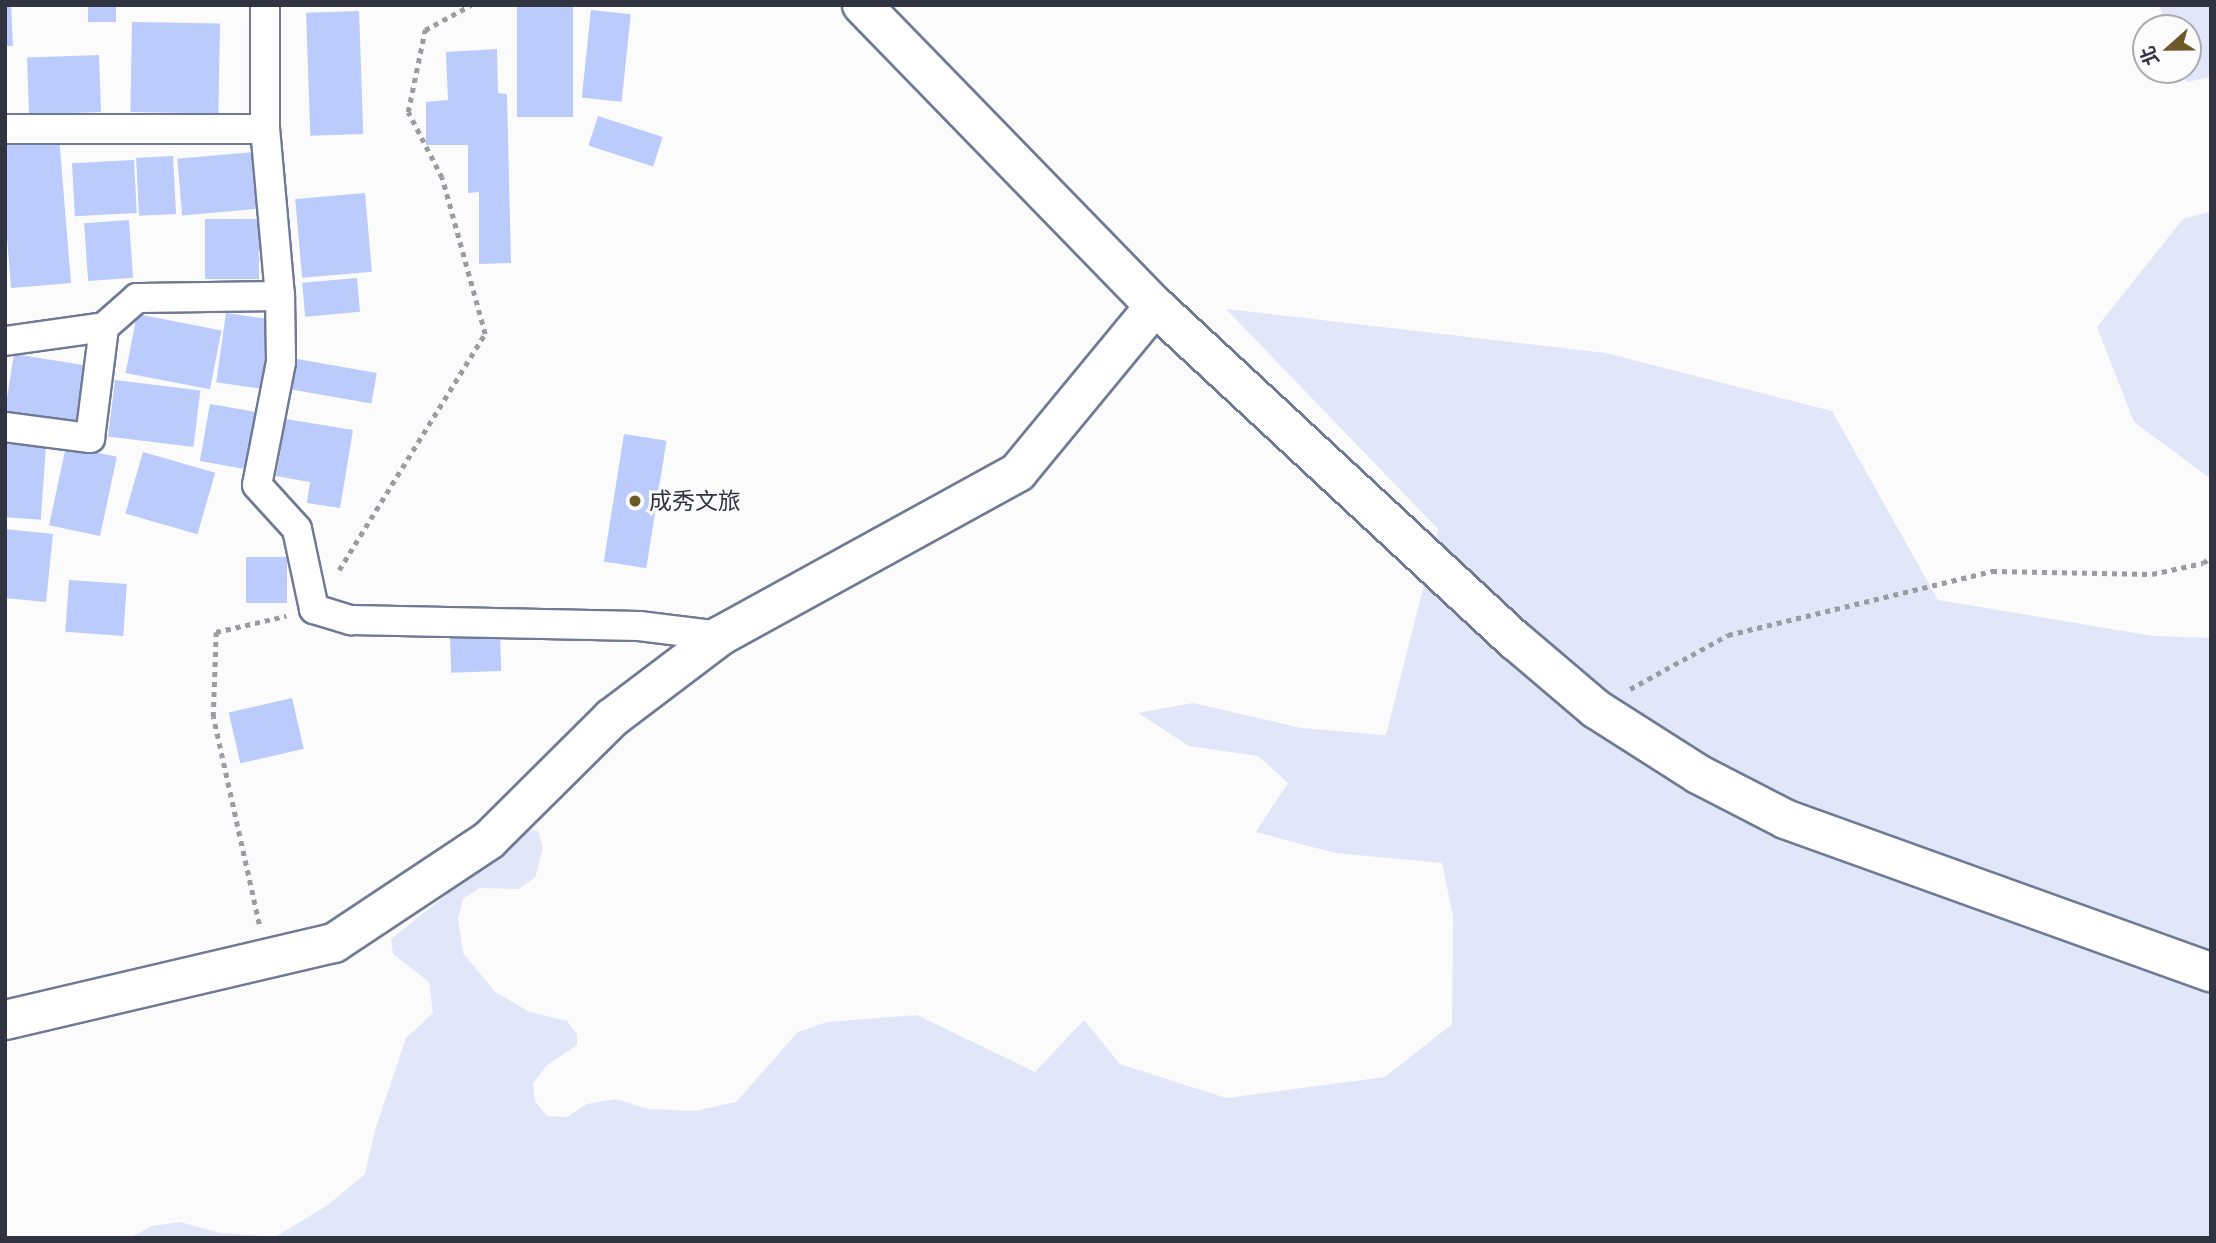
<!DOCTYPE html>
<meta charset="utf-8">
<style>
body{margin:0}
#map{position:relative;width:2216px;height:1243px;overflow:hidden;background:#fbfbfb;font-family:"PT Sans","Noto Sans TC",sans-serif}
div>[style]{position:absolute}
.green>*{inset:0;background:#e1e7f8}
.building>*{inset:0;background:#bacbfc;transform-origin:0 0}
.path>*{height:4.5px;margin-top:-2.25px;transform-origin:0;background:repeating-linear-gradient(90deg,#9a9ca1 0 5px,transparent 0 10px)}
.roads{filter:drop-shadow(2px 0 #707a95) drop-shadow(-2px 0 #707a95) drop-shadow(0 2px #707a95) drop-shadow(0 -2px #707a95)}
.street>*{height:28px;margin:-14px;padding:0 14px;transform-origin:14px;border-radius:14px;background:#fff}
.secondary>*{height:38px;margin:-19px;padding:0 19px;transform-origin:19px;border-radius:19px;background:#fff}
.dots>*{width:19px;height:19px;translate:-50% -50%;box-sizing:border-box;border:4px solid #fbfbfb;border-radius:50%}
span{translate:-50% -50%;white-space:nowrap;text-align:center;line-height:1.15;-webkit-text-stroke:6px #fbfbfb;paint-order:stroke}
.poi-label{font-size:23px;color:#303440}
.left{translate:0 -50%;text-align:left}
.frame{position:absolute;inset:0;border:7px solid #303440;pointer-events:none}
.north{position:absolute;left:2132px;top:14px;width:70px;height:70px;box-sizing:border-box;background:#fbfbfb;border:2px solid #aaabb0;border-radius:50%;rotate:249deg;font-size:19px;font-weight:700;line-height:28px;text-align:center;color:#303440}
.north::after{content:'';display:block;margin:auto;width:24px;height:32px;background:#6b5927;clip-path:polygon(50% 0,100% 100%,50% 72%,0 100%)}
</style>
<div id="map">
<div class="green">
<i style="clip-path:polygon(2159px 5px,2211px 5px,2211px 77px,2187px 82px,2182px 70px,2188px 70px,2188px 28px,2167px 28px)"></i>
<i style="clip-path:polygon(2211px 211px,2211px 479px,2134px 422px,2097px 327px,2183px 219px)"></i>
<i style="clip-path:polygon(1226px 309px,1606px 353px,1832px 411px,1938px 600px,2153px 636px,2211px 638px,2211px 1238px,129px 1238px,152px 1226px,180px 1222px,220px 1233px,275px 1237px,328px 1205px,365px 1174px,375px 1130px,406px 1038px,433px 1013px,429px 982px,393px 954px,391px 939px,445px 896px,509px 839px,524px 829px,538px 831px,543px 848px,535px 878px,518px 889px,480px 888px,463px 899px,458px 919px,463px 953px,495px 992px,530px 1012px,567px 1021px,577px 1034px,577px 1045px,547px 1065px,533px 1083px,535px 1101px,547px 1116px,567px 1117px,587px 1104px,615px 1099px,649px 1109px,695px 1111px,736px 1102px,798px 1032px,827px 1022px,917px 1015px,1035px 1072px,1084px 1020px,1120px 1064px,1226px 1098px,1385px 1077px,1452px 1024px,1453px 916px,1442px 863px,1335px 853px,1256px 832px,1288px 783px,1258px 756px,1189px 746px,1138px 713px,1193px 703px,1301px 728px,1386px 735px,1438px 529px)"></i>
</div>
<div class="building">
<i style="clip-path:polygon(5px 5px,11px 5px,13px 46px,5px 46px)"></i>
<i style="left:88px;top:5px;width:28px;height:17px"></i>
<i style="left:517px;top:5px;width:56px;height:112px"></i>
<i style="left:591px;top:10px;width:40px;height:88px;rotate:6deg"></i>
<i style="left:359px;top:11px;width:123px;height:53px;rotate:88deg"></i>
<i style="left:132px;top:22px;width:88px;height:90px;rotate:1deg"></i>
<i style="clip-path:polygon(497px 49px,498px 93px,507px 94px,511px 263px,479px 264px,479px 192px,468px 193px,468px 145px,426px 145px,426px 102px,448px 100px,446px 52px)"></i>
<i style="left:99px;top:55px;width:57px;height:72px;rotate:88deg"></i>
<i style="left:598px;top:116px;width:68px;height:31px;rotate:18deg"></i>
<i style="clip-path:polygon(59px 136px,71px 283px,11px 288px,5px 211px,5px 140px)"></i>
<i style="left:254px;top:152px;width:57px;height:77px;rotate:85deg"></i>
<i style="left:173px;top:156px;width:58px;height:37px;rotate:87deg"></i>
<i style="left:134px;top:160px;width:53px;height:62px;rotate:87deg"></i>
<i style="left:365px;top:193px;width:79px;height:70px;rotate:85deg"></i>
<i style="left:205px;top:219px;width:54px;height:60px"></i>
<i style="left:129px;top:220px;width:58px;height:45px;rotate:86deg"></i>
<i style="left:357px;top:278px;width:34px;height:55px;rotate:85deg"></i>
<i style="left:226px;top:313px;width:49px;height:70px;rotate:8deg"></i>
<i style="left:137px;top:314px;width:86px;height:60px;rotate:11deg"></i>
<i style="left:14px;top:354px;width:75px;height:62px;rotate:9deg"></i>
<i style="left:297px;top:359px;width:81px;height:31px;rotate:10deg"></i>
<i style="left:115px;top:380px;width:86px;height:57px;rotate:7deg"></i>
<i style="left:210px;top:404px;width:53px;height:58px;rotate:10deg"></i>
<i style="clip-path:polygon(286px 419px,353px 430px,340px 508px,307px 503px,310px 482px,276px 476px)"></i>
<i style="left:624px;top:434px;width:43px;height:129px;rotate:9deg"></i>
<i style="left:5px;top:444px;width:41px;height:73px;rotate:4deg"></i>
<i style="left:66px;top:446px;width:52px;height:81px;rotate:12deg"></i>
<i style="left:143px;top:452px;width:75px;height:64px;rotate:16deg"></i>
<i style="clip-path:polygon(5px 529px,53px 534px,46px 602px,5px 598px)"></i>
<i style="left:246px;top:557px;width:41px;height:46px"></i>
<i style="left:69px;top:580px;width:58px;height:52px;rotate:4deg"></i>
<i style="left:500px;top:636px;width:35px;height:50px;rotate:88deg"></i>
<i style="left:292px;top:698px;width:52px;height:65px;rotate:77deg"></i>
</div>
<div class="path">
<i style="left:339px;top:570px;width:278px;rotate:-58.3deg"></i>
<i style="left:485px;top:334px;width:162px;rotate:-105.4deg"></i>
<i style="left:442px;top:178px;width:74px;rotate:-117.3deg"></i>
<i style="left:408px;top:112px;width:84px;rotate:-78.3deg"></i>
<i style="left:425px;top:30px;width:52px;rotate:-28.5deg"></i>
<i style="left:1630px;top:689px;width:112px;rotate:-28.9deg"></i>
<i style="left:1728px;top:635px;width:272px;rotate:-13.6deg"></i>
<i style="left:1992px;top:571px;width:160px;rotate:1.1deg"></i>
<i style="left:2152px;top:574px;width:52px;rotate:-12.2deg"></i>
<i style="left:2203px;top:563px;width:10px;rotate:-37deg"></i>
<i style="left:259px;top:924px;width:212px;rotate:-102.5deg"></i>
<i style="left:213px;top:717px;width:85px;rotate:-88deg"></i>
<i style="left:216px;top:632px;width:72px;rotate:-12.9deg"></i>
</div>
<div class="roads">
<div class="street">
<i style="left:5px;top:129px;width:260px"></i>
<i style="left:265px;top:129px;width:124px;rotate:-90deg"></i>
<i style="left:280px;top:296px;width:66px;rotate:89.1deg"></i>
<i style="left:281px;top:362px;width:125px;rotate:101deg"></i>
<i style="left:257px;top:485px;width:59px;rotate:47.7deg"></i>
<i style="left:297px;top:529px;width:82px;rotate:78deg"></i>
<i style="left:314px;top:609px;width:39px;rotate:17deg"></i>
<i style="left:351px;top:620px;width:288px;rotate:1.2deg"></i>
<i style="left:639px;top:626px;width:82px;rotate:7deg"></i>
<i style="left:5px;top:341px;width:100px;rotate:-8deg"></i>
<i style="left:5px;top:427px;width:86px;rotate:7.4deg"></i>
<i style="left:90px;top:438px;width:112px;rotate:-82.8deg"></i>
<i style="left:104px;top:327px;width:44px;rotate:-41.3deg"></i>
<i style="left:137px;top:298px;width:143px;rotate:-0.8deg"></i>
<i style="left:280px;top:296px;width:168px;rotate:-95.1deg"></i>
</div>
<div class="secondary">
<i style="left:862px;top:5px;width:420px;rotate:45.8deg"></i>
<i style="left:1155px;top:306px;width:492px;rotate:42.9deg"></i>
<i style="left:1516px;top:641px;width:105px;rotate:40.4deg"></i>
<i style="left:1596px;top:709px;width:121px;rotate:32.5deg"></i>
<i style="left:1698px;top:774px;width:98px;rotate:27.3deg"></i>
<i style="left:1785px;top:819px;width:453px;rotate:19.8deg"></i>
<i style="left:5px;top:1020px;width:338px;rotate:-13.2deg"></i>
<i style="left:334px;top:943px;width:186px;rotate:-33.6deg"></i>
<i style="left:489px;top:840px;width:173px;rotate:-44.8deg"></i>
<i style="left:612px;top:718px;width:136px;rotate:-37.2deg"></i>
<i style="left:720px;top:636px;width:340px;rotate:-28.8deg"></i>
<i style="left:1018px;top:472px;width:215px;rotate:-50.5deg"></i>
</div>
</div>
<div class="dots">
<i style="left:635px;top:501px;background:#6b5927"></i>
</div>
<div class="poi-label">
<span class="left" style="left:649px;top:501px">成秀文旅</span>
</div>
<div class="frame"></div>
<div class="north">北</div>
</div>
